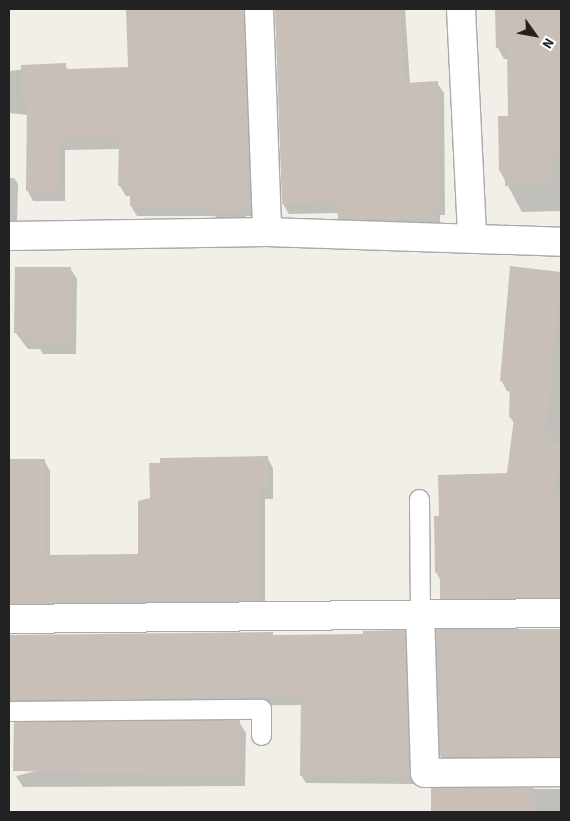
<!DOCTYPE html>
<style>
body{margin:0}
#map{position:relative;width:570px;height:821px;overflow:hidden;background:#f2efe9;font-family:"Source Sans 3",sans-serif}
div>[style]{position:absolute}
.shadow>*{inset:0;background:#0003;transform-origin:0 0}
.building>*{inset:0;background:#c7bfb8;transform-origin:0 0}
.roads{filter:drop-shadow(1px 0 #a9a9a9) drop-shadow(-1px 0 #a9a9a9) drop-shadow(0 1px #a9a9a9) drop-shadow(0 -1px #a9a9a9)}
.service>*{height:19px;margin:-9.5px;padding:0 9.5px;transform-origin:9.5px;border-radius:9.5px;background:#fff}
.minor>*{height:28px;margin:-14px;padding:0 14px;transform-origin:14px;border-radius:14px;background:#fff}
span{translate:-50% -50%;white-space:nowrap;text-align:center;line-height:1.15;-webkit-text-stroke:4px #fff;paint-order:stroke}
.frame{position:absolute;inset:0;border:10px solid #222;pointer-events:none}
.north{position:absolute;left:510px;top:10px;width:50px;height:50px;-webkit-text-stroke:4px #fff;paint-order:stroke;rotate:122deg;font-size:14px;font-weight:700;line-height:20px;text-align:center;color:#222}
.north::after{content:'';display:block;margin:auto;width:18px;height:22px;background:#222;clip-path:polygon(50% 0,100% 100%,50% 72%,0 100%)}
</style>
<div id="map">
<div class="shadow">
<i style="clip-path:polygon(128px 9px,255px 9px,256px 216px,246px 216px,246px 221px,218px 221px,215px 216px,137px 216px,131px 206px,131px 196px,126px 196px,120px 186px,120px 149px,65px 150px,65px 201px,33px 201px,27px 190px,28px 115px,9px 113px,9px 71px,65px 65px,68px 70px,129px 68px)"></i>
<i style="clip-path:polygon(276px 9px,405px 9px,410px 84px,437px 83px,444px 93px,445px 215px,440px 215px,440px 225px,345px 229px,339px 213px,289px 214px,283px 204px)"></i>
<i style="clip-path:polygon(497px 9px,561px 9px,561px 211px,522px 212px,500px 171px,509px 117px,509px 59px,504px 59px,498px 48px)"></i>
<i style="clip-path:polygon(9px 178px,14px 178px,18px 184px,17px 221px,9px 221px)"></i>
<i style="clip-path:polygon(511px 267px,561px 273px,561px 608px,447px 609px,441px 598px,441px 581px,436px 572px,440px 517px,508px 474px,515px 424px,510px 417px,511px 392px,507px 391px,501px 380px)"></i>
<i style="clip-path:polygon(70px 268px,77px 279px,76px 354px,43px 354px,40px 349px,28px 349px,15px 332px)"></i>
<i style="clip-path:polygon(267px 457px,273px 468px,273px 499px,265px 499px,265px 611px,9px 616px,9px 460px,44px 460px,50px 471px,50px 556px,139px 555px)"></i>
<i style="clip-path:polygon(561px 630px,561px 767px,448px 768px,441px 757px,437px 632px)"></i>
<i style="clip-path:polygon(404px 632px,409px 640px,414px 784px,306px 783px,301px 775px,302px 705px,19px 708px,9px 702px,9px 636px,272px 633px,274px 636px,364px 636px)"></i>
<i style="clip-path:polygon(239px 722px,246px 733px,245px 786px,23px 787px,16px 776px)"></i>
<i style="left:561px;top:789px;width:23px;height:129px;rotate:90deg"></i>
</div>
<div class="building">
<i style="clip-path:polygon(126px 9px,244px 9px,250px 205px,241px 205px,241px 211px,210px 211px,210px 206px,130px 206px,130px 186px,118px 186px,119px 138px,59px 139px,59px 191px,26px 191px,27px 100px,21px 101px,21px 65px,66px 63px,66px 69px,128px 67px)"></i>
<i style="clip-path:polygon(275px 9px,400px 9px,405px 83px,438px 81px,439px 205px,434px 205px,434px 218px,338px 219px,337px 202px,282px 204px)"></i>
<i style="clip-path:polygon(495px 9px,561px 9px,561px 151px,550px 151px,550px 185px,505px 186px,505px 171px,499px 171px,498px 116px,508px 116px,507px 48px,496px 48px)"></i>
<i style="clip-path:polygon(510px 266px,561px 272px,546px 434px,553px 435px,552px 443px,561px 444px,554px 497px,561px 497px,561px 597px,440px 599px,440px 573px,435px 573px,434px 516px,439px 516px,438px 475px,507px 473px,514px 418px,509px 417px,510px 382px,500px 381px)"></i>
<i style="clip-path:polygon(15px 267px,71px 267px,70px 343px,35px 343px,35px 338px,21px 338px,21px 333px,14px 333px)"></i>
<i style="clip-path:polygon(268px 456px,268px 488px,260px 488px,259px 601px,9px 603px,9px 459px,45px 459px,45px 555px,138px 554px,138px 501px,150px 498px,149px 463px,160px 463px,160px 458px)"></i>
<i style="left:561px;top:629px;width:127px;height:125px;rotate:90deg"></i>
<i style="clip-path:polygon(405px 630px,410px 777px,300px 776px,301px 697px,13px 700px,13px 694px,9px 694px,9px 635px,273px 632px,273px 635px,363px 634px,363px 631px)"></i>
<i style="left:240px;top:720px;width:55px;height:226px;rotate:91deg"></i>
<i style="left:534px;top:788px;width:24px;height:103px;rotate:90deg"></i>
</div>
<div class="roads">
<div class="service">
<i style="left:419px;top:499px;width:114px;rotate:89.5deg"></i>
<i style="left:9px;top:711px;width:252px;rotate:-0.5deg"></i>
<i style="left:261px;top:709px;width:26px;rotate:90deg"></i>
</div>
<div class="minor">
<i style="left:259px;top:9px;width:223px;rotate:87.9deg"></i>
<i style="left:461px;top:9px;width:229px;rotate:87.2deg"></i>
<i style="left:9px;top:236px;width:258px;rotate:-0.9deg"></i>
<i style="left:267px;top:232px;width:294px;rotate:1.9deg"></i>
<i style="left:420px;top:613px;width:160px;rotate:88.2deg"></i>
<i style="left:425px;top:773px;width:136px;rotate:-0.4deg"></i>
<i style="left:9px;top:619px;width:552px;rotate:-0.62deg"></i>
</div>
</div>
<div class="frame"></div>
<div class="north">N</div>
</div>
